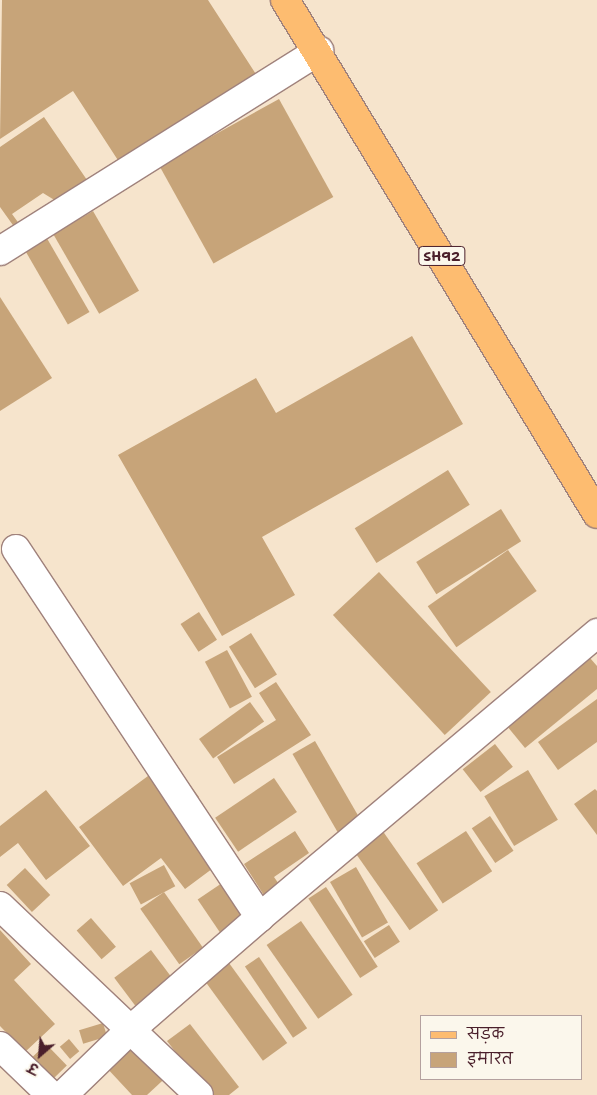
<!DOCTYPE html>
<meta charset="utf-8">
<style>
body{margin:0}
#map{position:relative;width:597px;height:1095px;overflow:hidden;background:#f6e4cc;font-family:"Shantell Sans","Playpen Sans Deva",sans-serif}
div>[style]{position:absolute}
.building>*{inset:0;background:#c7a479;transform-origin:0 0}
.roads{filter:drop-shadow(1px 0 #a0827c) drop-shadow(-1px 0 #a0827c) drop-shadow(0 1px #a0827c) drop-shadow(0 -1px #a0827c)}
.minor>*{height:28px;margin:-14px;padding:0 14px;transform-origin:14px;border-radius:14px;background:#fff}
.primary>*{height:28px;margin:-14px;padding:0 14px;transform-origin:14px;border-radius:14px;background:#fdbc70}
span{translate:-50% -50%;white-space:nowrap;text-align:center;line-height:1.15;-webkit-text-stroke:5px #fbf7ec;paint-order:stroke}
.shield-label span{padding:1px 4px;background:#fbf7ec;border:1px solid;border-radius:4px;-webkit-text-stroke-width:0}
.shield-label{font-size:14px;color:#4a1f2b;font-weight:700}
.legend{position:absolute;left:420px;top:1015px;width:162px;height:65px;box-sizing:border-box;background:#fbf7ec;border:1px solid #b4a19f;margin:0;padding:6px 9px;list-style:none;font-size:15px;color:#4a1f2b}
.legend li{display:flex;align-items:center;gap:10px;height:25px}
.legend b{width:25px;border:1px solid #b4a19f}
.north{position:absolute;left:15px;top:1030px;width:50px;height:50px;-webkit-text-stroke:4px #fbf7ec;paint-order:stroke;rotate:207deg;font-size:14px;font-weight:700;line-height:20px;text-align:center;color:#4a1f2b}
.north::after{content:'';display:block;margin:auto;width:18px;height:22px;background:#4a1f2b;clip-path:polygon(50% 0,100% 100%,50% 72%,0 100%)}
</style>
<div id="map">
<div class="building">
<i style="clip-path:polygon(2px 0,208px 0,259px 79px,123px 168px,73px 91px,0 139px)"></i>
<i style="left:279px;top:99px;width:112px;height:137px;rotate:61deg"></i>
<i style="clip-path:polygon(44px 117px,87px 180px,56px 201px,43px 193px,12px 214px,20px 225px,15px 228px,0 207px,0 147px)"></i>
<i style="left:93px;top:211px;width:92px;height:46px;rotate:60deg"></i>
<i style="left:41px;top:228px;width:97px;height:25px;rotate:60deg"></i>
<i style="clip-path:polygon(0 297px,52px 378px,0 411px)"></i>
<i style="clip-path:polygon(412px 336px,463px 424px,262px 537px,295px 595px,222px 636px,118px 455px,256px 378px,276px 413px)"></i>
<i style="left:448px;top:470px;width:41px;height:110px;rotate:58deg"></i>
<i style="left:501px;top:509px;width:38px;height:100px;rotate:58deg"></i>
<i style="left:508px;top:550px;width:50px;height:98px;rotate:55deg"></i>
<i style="left:379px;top:572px;width:164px;height:63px;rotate:47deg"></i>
<i style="left:199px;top:612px;width:33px;height:22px;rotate:57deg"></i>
<i style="left:251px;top:633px;width:49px;height:26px;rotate:58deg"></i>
<i style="left:227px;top:650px;width:53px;height:25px;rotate:62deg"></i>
<i style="clip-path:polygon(590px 658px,597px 666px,597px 689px,525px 748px,507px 726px)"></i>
<i style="clip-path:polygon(276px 682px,311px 735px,234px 784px,217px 757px,276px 720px,259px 693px)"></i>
<i style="clip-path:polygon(597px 699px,597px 742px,558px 770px,538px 742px)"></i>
<i style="left:250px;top:702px;width:24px;height:63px;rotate:54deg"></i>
<i style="left:315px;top:741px;width:91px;height:26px;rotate:60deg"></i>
<i style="left:495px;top:744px;width:29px;height:41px;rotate:52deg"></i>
<i style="clip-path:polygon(171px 759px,199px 797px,185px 808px,224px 860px,185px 889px,161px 858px,123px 886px,79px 827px)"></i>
<i style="left:528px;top:770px;width:58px;height:51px;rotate:59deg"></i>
<i style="left:274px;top:778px;width:41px;height:71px;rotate:56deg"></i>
<i style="clip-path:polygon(595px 789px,597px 791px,597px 835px,574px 804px)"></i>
<i style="clip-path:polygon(46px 790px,90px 846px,46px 880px,18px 843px,0 857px,0 826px)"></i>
<i style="left:490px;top:816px;width:42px;height:22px;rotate:56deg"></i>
<i style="left:382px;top:830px;width:98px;height:35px;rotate:55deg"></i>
<i style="clip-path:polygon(295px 831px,309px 853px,274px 877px,283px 890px,267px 900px,244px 864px)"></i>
<i style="left:466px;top:831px;width:48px;height:59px;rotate:57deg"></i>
<i style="left:164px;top:865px;width:24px;height:39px;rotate:62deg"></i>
<i style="left:356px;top:867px;width:64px;height:30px;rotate:60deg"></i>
<i style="left:25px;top:868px;width:37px;height:25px;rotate:47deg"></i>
<i style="left:225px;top:881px;width:40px;height:33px;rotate:56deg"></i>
<i style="left:326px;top:887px;width:95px;height:21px;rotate:57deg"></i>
<i style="left:164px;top:892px;width:68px;height:29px;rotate:55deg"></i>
<i style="left:91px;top:918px;width:38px;height:19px;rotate:49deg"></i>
<i style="left:301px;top:921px;width:90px;height:42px;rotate:55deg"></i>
<i style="left:389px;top:925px;width:20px;height:30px;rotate:57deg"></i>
<i style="clip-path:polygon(0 930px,31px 964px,14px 980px,55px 1024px,25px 1052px,0 1026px)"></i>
<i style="left:151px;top:950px;width:35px;height:46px;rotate:53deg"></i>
<i style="left:259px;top:957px;width:86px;height:17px;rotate:56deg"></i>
<i style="left:229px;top:963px;width:99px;height:30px;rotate:54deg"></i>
<i style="left:103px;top:1023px;width:14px;height:25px;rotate:73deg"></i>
<i style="clip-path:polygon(190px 1024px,239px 1087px,229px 1095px,209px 1095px,167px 1041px)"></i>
<i style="clip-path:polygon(141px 1033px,174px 1070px,147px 1095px,132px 1095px,105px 1066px)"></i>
<i style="left:69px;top:1039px;width:16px;height:12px;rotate:50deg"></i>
<i style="left:46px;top:1044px;width:30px;height:21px;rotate:46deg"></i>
</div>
<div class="roads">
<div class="minor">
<i style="left:0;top:251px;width:377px;rotate:-32.1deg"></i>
<i style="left:16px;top:549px;width:442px;rotate:56.5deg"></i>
<i style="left:0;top:906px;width:274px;rotate:43.5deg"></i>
<i style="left:0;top:1046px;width:71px;rotate:43.9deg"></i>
<i style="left:63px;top:1095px;width:92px;rotate:-44.1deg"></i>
<i style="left:129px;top:1031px;width:174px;rotate:-41deg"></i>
<i style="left:260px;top:917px;width:441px;rotate:-40.1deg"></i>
</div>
<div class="primary">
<i style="left:285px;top:0;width:601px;rotate:58.74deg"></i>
</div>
</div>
<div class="shield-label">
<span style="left:442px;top:256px">SH92</span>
</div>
<ul class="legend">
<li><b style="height:6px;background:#fdbc70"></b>सड़क</li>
<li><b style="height:14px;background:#c7a479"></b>इमारत</li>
</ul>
<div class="north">उ</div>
</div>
